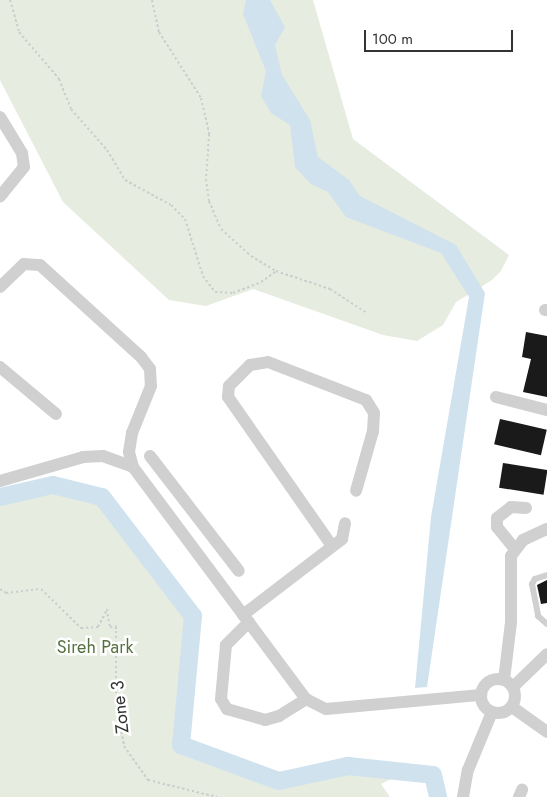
<!DOCTYPE html>
<style>
body{margin:0}
#map{position:relative;width:547px;height:797px;overflow:hidden;background:#fff;font-family:Jost,sans-serif}
div>[style]{position:absolute}
.green>*{inset:0;background:#e6ecdf}
.water>*{inset:0;background:#cfe2ee}
.river>*{height:18px;margin:-9px;padding:0 9px;transform-origin:9px;border-radius:9px;background:#cfe2ee}
.building>*{inset:0;background:#1a1a1a;transform-origin:0 0}
.path>*{height:2px;margin-top:-1px;transform-origin:0;background:repeating-linear-gradient(90deg,#cdcdcd 0 2.5px,transparent 0 5px)}
.lane>*{height:6px;margin:-3px;padding:0 3px;transform-origin:3px;border-radius:3px;background:#d0d0d0}
.street>*{height:12px;margin:-6px;padding:0 6px;transform-origin:6px;border-radius:6px;background:#d0d0d0}
.street>.ring{margin:-6px;padding:0;box-sizing:content-box;background:none;border:12px solid #d0d0d0;border-radius:50%}
span{translate:-50% -50%;white-space:nowrap;text-align:center;line-height:1.15;-webkit-text-stroke:5px #fff;paint-order:stroke}
.park-label{font-size:18px;color:#56703f}
.street-label{font-size:18px;color:#333}
.scale{position:absolute;left:364px;top:30px;width:149px;height:22px;box-sizing:border-box;border:2px solid #333;border-top:0;padding-left:6px;font-size:15px;line-height:18px;white-space:nowrap;color:#333;-webkit-text-stroke:4px #fff;paint-order:stroke}
</style>
<div id="map">
<div class="green">
<i style="clip-path:polygon(0 0,313px 0,353px 139px,509px 255px,501px 271px,492px 280px,456px 302px,443px 325px,417px 341px,383px 335px,253px 289px,206px 306px,169px 300px,63px 202px,0 80px)"></i>
<i style="clip-path:polygon(53px 485px,102px 497px,193px 616px,181px 745px,279px 781px,348px 766px,405px 772px,381px 784px,390px 797px,0 797px,0 497px)"></i>
</div>
<div class="water">
<i style="clip-path:polygon(246px 0,270px 0,285px 27px,275px 45px,282px 75px,310px 120px,318px 157px,349px 180px,360px 196px,456px 245px,485px 293px,427px 687px,415px 688px,431px 517px,469px 297px,441px 253px,346px 217px,328px 192px,311px 184px,295px 167px,290px 125px,271px 113px,261px 96px,266px 71px,243px 14px)"></i>
</div>
<div class="river">
<i style="left:0;top:497px;width:54px;rotate:-12.8deg"></i>
<i style="left:53px;top:485px;width:50px;rotate:13.8deg"></i>
<i style="left:102px;top:497px;width:150px;rotate:52.6deg"></i>
<i style="left:193px;top:616px;width:130px;rotate:95.3deg"></i>
<i style="left:181px;top:745px;width:104px;rotate:20.2deg"></i>
<i style="left:279px;top:781px;width:71px;rotate:-12.3deg"></i>
<i style="left:348px;top:766px;width:85px;rotate:6deg"></i>
<i style="left:433px;top:775px;width:23px;rotate:77deg"></i>
</div>
<div class="building">
<i style="clip-path:polygon(526px 332px,547px 336px,547px 397px,523px 392px,531px 359px,522px 357px)"></i>
<i style="left:500px;top:419px;width:48px;height:26px;rotate:13deg"></i>
<i style="left:503px;top:463px;width:45px;height:25px;rotate:9deg"></i>
<i style="clip-path:polygon(547px 580px,547px 603px,541px 604px,537px 585px)"></i>
</div>
<div class="path">
<i style="left:10px;top:0;width:33px;rotate:74deg"></i>
<i style="left:19px;top:32px;width:62px;rotate:49.6deg"></i>
<i style="left:59px;top:79px;width:32px;rotate:68deg"></i>
<i style="left:71px;top:109px;width:55px;rotate:48.7deg"></i>
<i style="left:107px;top:150px;width:35px;rotate:59deg"></i>
<i style="left:125px;top:180px;width:52px;rotate:28.5deg"></i>
<i style="left:171px;top:205px;width:20px;rotate:45deg"></i>
<i style="left:185px;top:219px;width:60px;rotate:72.5deg"></i>
<i style="left:203px;top:276px;width:20px;rotate:53deg"></i>
<i style="left:215px;top:292px;width:18px;rotate:3deg"></i>
<i style="left:233px;top:293px;width:30px;rotate:-21deg"></i>
<i style="left:261px;top:282px;width:19px;rotate:-36deg"></i>
<i style="left:152px;top:0;width:33px;rotate:78deg"></i>
<i style="left:159px;top:32px;width:78px;rotate:57.5deg"></i>
<i style="left:201px;top:98px;width:37px;rotate:77deg"></i>
<i style="left:209px;top:134px;width:45px;rotate:93.8deg"></i>
<i style="left:206px;top:179px;width:22px;rotate:82deg"></i>
<i style="left:209px;top:201px;width:30px;rotate:67deg"></i>
<i style="left:221px;top:229px;width:40px;rotate:42deg"></i>
<i style="left:251px;top:256px;width:29px;rotate:31deg"></i>
<i style="left:276px;top:271px;width:57px;rotate:18.4deg"></i>
<i style="left:330px;top:289px;width:44px;rotate:33deg"></i>
<i style="left:0;top:589px;width:7px;rotate:34deg"></i>
<i style="left:6px;top:593px;width:35px;rotate:-7deg"></i>
<i style="left:41px;top:589px;width:56px;rotate:44.3deg"></i>
<i style="left:81px;top:628px;width:17px;rotate:-3deg"></i>
<i style="left:98px;top:627px;width:20px;rotate:-63deg"></i>
<i style="left:107px;top:609px;width:18px;rotate:81deg"></i>
<i style="left:110px;top:627px;width:6px;rotate:-9deg"></i>
<i style="left:116px;top:626px;width:81px;rotate:90deg"></i>
<i style="left:116px;top:707px;width:40px;rotate:78deg"></i>
<i style="left:124px;top:746px;width:42px;rotate:54.8deg"></i>
<i style="left:148px;top:780px;width:71px;rotate:13.8deg"></i>
</div>
<div class="lane">
<i style="left:547px;top:575px;width:13px;rotate:162deg"></i>
<i style="left:535px;top:579px;width:6px;rotate:121deg"></i>
<i style="left:532px;top:584px;width:33px;rotate:79deg"></i>
<i style="left:538px;top:616px;width:12px;rotate:42deg"></i>
</div>
<div class="street">
<i style="left:0;top:117px;width:42px;rotate:58.6deg"></i>
<i style="left:22px;top:153px;width:14px;rotate:82deg"></i>
<i style="left:24px;top:167px;width:38px;rotate:129deg"></i>
<i style="left:0;top:287px;width:33px;rotate:-44deg"></i>
<i style="left:24px;top:264px;width:16px;rotate:4deg"></i>
<i style="left:40px;top:265px;width:137px;rotate:42.3deg"></i>
<i style="left:141px;top:357px;width:15px;rotate:53deg"></i>
<i style="left:150px;top:369px;width:17px;rotate:87deg"></i>
<i style="left:151px;top:386px;width:51px;rotate:112deg"></i>
<i style="left:132px;top:433px;width:19px;rotate:99deg"></i>
<i style="left:129px;top:452px;width:16px;rotate:75deg"></i>
<i style="left:133px;top:467px;width:289px;rotate:53.3deg"></i>
<i style="left:306px;top:699px;width:22px;rotate:27deg"></i>
<i style="left:326px;top:709px;width:156px;rotate:-5.2deg"></i>
<i style="left:545px;top:310px;width:2px"></i>
<i style="left:0;top:367px;width:73px;rotate:40deg"></i>
<i style="left:496px;top:397px;width:53px;rotate:14.3deg"></i>
<i style="left:150px;top:456px;width:145px;rotate:52.3deg"></i>
<i style="left:0;top:481px;width:86px;rotate:-16.1deg"></i>
<i style="left:83px;top:457px;width:20px;rotate:-3deg"></i>
<i style="left:103px;top:456px;width:32px;rotate:20deg"></i>
<i style="left:332px;top:546px;width:182px;rotate:-124.9deg"></i>
<i style="left:228px;top:397px;width:11px;rotate:-85deg"></i>
<i style="left:229px;top:386px;width:30px;rotate:-45deg"></i>
<i style="left:250px;top:365px;width:18px;rotate:-9deg"></i>
<i style="left:268px;top:362px;width:105px;rotate:21.2deg"></i>
<i style="left:366px;top:400px;width:15px;rotate:58deg"></i>
<i style="left:374px;top:413px;width:18px;rotate:93deg"></i>
<i style="left:373px;top:431px;width:62px;rotate:105.8deg"></i>
<i style="left:514px;top:548px;width:27px;rotate:-129deg"></i>
<i style="left:497px;top:527px;width:9px;rotate:-90deg"></i>
<i style="left:497px;top:518px;width:18px;rotate:-38deg"></i>
<i style="left:511px;top:507px;width:15px;rotate:4deg"></i>
<i style="left:243px;top:615px;width:125px;rotate:-37.5deg"></i>
<i style="left:342px;top:539px;width:16px;rotate:-79deg"></i>
<i style="left:249px;top:622px;width:33px;rotate:135deg"></i>
<i style="left:226px;top:645px;width:54px;rotate:95.3deg"></i>
<i style="left:221px;top:699px;width:12px;rotate:59deg"></i>
<i style="left:227px;top:709px;width:40px;rotate:16deg"></i>
<i style="left:265px;top:720px;width:15px;rotate:-16deg"></i>
<i style="left:279px;top:716px;width:32px;rotate:-32deg"></i>
<i class="ring" style="left:481px;top:679px;width:22px;height:22px"></i>
<i style="left:504px;top:680px;width:58px;rotate:-83.1deg"></i>
<i style="left:511px;top:622px;width:66px;rotate:-90deg"></i>
<i style="left:511px;top:556px;width:20px;rotate:-53deg"></i>
<i style="left:523px;top:540px;width:26px;rotate:-25deg"></i>
<i style="left:513px;top:687px;width:47px;rotate:-44.1deg"></i>
<i style="left:512px;top:707px;width:43px;rotate:35.5deg"></i>
<i style="left:463px;top:797px;width:27px;rotate:-80deg"></i>
<i style="left:468px;top:770px;width:63px;rotate:-67.5deg"></i>
<i style="left:519px;top:797px;width:8px;rotate:-67deg"></i>
</div>
<div class="park-label">
<span style="left:95px;top:647px">Sireh Park</span>
</div>
<div class="street-label">
<span style="left:120px;top:707px;rotate:-96deg">Zone 3</span>
</div>
<div class="scale">100 m</div>
</div>
